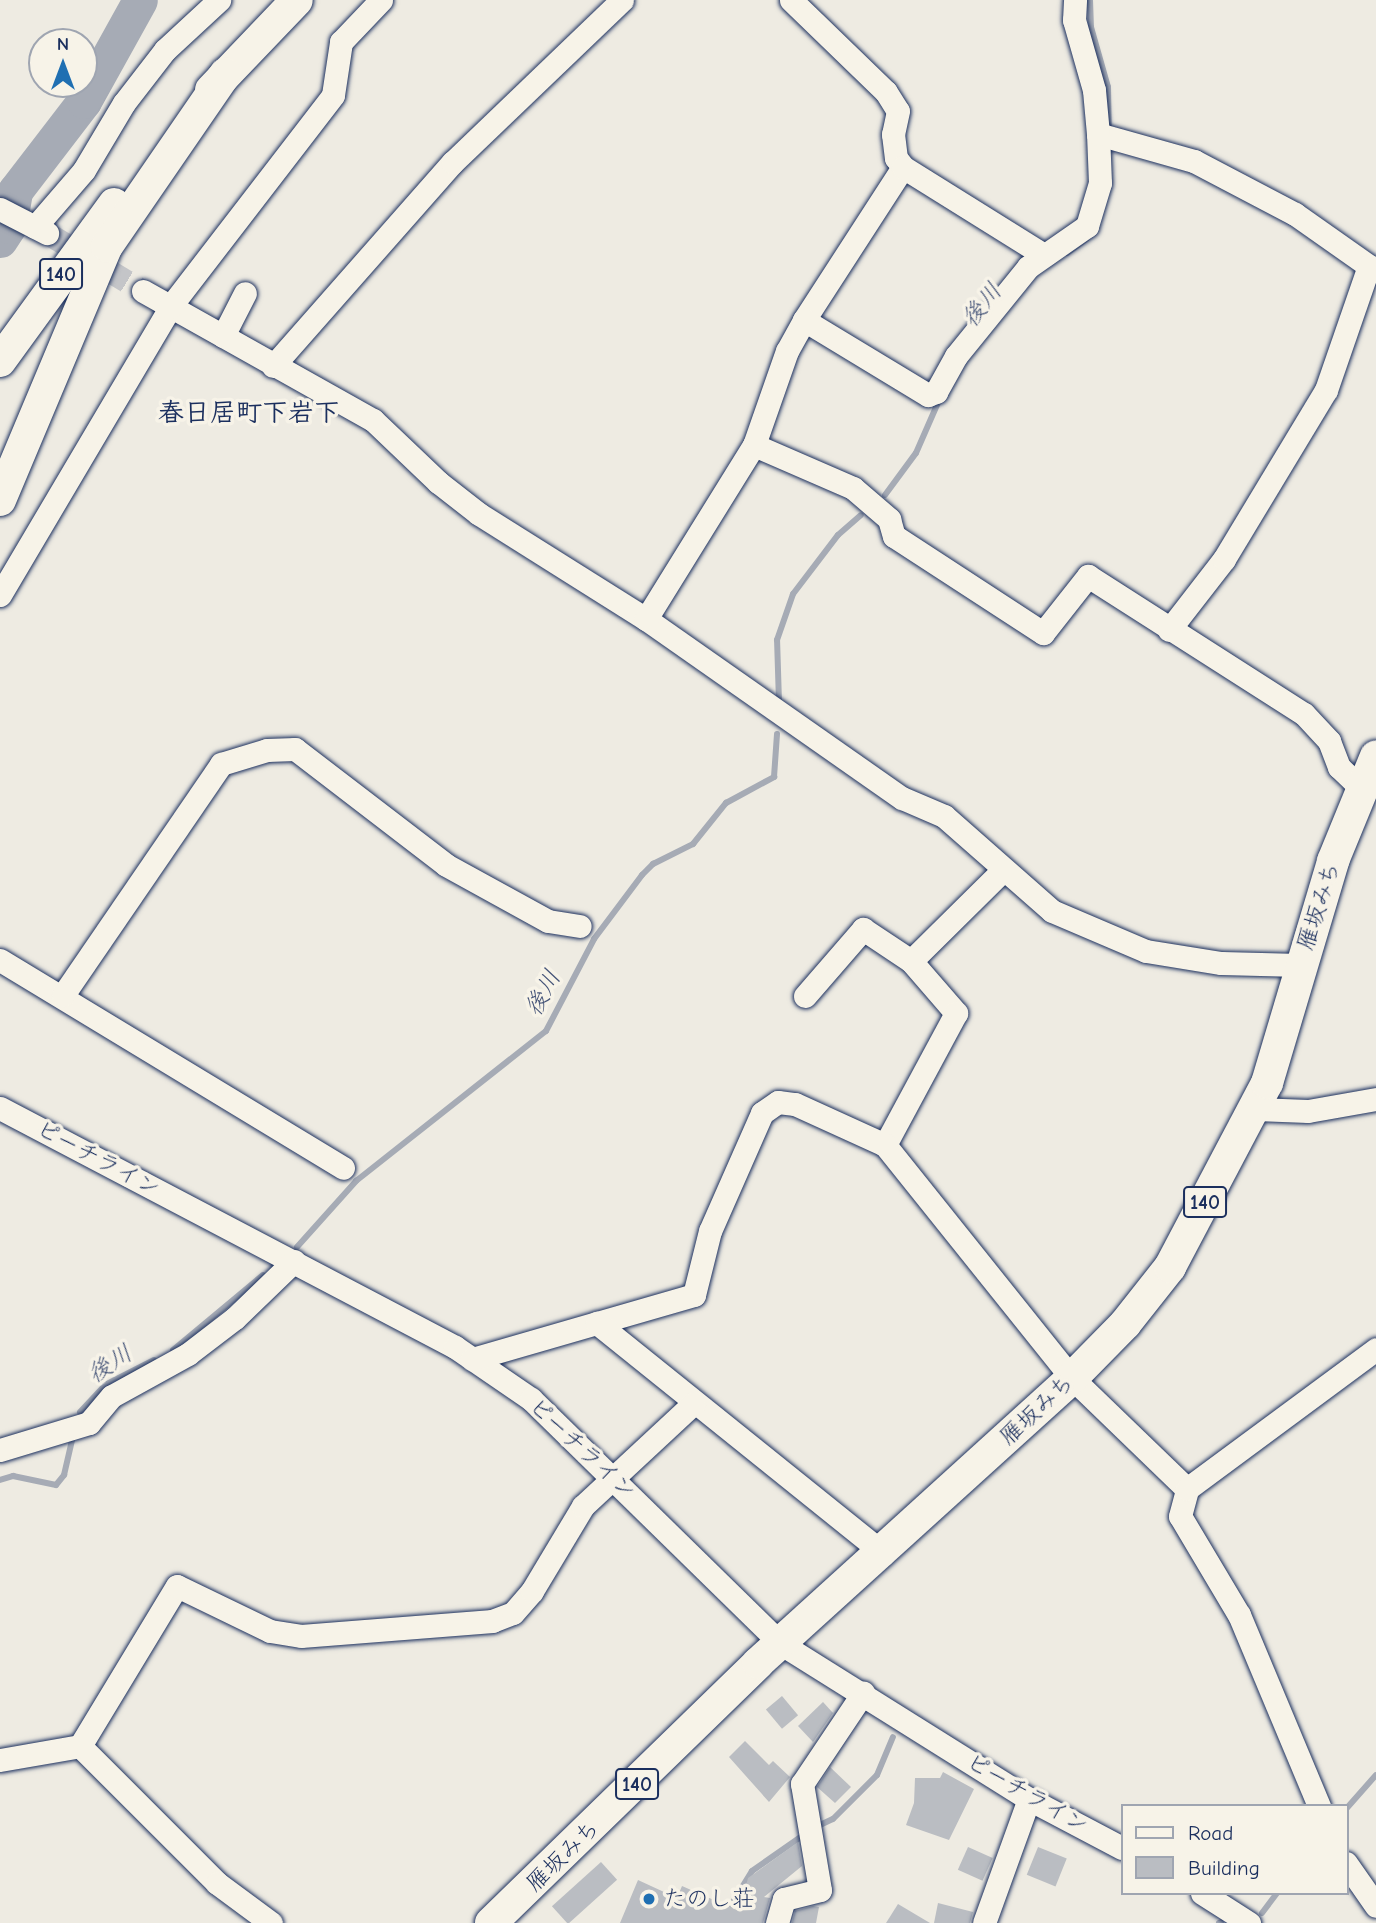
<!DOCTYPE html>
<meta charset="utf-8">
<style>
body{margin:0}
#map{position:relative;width:1376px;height:1923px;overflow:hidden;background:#eeebe2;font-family:"Comic Neue","Klee One",sans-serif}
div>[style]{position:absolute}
.stream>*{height:6px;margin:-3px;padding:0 3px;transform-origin:3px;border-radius:3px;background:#a6abb5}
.river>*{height:35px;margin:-17.5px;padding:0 17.5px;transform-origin:17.5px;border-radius:17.5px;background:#a6abb5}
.building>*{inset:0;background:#babdc2;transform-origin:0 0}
.minor-tunnel>*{height:23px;margin-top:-11.5px;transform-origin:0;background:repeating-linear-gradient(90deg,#c4c5c8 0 23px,transparent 0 34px)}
.roads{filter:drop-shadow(0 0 2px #1b2f5e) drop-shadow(0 0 2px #1b2f5e)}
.minor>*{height:23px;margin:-11.5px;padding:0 11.5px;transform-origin:11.5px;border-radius:11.5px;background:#f7f3e8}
.highway>*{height:32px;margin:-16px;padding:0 16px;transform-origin:16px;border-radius:16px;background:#f7f3e8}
.dots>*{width:19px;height:19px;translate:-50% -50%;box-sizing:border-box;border:4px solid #f7f3e8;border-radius:50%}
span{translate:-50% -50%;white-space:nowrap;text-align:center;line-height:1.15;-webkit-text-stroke:7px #f7f3e8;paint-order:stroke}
.shield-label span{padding:2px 5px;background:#f7f3e8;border:2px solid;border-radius:5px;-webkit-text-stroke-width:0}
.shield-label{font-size:21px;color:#1b2f5e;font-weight:700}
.street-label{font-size:23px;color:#1b2f5e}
.poi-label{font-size:23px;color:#1b2f5e}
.left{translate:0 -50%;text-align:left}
.water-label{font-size:24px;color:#455478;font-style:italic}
.quarter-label{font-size:26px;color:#1b2f5e;font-weight:700}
.legend{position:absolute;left:1121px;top:1804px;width:228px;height:91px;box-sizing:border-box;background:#f7f3e8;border:2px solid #9fa5b1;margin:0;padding:9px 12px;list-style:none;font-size:21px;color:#1b2f5e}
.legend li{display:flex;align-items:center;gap:14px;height:35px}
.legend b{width:35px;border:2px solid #9fa5b1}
.north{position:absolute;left:28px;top:28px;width:70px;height:70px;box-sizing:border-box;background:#f7f3e8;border:2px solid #9fa5b1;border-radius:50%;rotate:0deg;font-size:19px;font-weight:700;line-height:28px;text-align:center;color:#1b2f5e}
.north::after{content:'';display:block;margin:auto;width:24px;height:32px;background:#1f6fb2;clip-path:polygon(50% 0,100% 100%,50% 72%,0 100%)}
</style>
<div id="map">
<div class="stream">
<div style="left:1090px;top:0;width:27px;rotate:88deg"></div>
<div style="left:1091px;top:27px;width:62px;rotate:74.2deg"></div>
<div style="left:1108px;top:87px;width:39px;rotate:89deg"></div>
<div style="left:1067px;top:253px;width:24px;rotate:-36deg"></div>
<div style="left:885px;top:495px;width:52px;rotate:-53.6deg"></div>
<div style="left:916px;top:453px;width:60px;rotate:-66.4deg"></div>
<div style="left:779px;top:702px;width:62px;rotate:-91.8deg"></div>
<div style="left:777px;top:640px;width:49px;rotate:-70.8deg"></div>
<div style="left:793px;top:594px;width:74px;rotate:-52.7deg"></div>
<div style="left:838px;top:535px;width:30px;rotate:-41deg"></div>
<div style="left:297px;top:1247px;width:89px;rotate:-48.2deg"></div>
<div style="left:356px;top:1181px;width:242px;rotate:-38.3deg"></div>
<div style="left:546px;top:1031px;width:104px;rotate:-62.4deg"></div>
<div style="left:594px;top:939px;width:80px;rotate:-53.1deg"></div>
<div style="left:642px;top:875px;width:16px;rotate:-45deg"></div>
<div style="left:653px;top:864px;width:45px;rotate:-26.6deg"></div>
<div style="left:693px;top:844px;width:53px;rotate:-51.2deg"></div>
<div style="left:726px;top:803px;width:55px;rotate:-28.4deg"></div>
<div style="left:774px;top:777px;width:43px;rotate:-86deg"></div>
<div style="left:173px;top:1350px;width:117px;rotate:-39.8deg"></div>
<div style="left:80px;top:1412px;width:37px;rotate:-47deg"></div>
<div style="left:105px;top:1385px;width:55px;rotate:-27deg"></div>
<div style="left:0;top:1480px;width:14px;rotate:-17deg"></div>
<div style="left:13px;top:1476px;width:44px;rotate:11.8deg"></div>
<div style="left:56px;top:1485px;width:13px;rotate:-51deg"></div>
<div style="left:64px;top:1475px;width:35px;rotate:-77deg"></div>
<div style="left:1346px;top:1809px;width:45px;rotate:-48.6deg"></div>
<div style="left:820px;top:1825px;width:14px;rotate:-25deg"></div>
<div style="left:833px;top:1819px;width:62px;rotate:-45deg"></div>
<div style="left:877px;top:1775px;width:41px;rotate:-67.2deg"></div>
<div style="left:1262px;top:1913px;width:25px;rotate:-53deg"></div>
<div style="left:720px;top:1923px;width:61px;rotate:-58.4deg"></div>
<div style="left:752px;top:1871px;width:65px;rotate:-34.9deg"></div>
<div style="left:1219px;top:1923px;width:2px;rotate:-27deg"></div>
</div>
<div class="river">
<div style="left:0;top:240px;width:17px;rotate:-57deg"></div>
<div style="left:9px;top:226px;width:36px;rotate:-80deg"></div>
<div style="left:15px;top:191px;width:113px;rotate:-52.5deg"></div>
<div style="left:84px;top:101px;width:115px;rotate:-61deg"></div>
</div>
<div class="building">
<div style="left:782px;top:1696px;width:25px;height:21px;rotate:50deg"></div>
<div style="clip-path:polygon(823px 1702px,833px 1713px,813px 1742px,798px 1726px)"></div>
<div style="clip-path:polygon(745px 1741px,769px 1765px,773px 1761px,790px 1777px,769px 1802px,729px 1757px)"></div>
<div style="clip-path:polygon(830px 1767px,851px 1787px,835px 1803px,817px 1787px)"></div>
<div style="clip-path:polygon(943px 1772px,974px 1789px,949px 1840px,906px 1825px,914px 1803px,915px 1778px,940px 1778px)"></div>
<div style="clip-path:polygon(798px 1842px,802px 1866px,764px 1897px,770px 1898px,763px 1923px,620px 1923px,638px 1880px,677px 1898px,682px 1886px,739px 1911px,748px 1878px)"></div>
<div style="left:968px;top:1847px;width:27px;height:25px;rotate:24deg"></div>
<div style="left:1038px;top:1847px;width:31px;height:30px;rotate:22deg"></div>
<div style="left:601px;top:1862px;width:24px;height:66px;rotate:48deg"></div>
<div style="clip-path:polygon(938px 1903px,973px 1912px,970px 1923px,934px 1923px)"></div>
<div style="clip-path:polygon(898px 1904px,930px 1923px,886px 1923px)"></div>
<div style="clip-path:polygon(813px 1906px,819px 1907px,816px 1923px,792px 1923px,795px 1911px)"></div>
</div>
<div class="minor-tunnel">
<div style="left:49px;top:234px;width:110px;rotate:31.2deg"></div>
</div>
<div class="roads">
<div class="minor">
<div style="left:791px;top:0;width:132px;rotate:44.1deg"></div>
<div style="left:886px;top:92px;width:22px;rotate:58deg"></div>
<div style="left:898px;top:111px;width:24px;rotate:102deg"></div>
<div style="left:893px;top:134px;width:24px;rotate:83deg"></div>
<div style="left:896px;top:158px;width:11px;rotate:52deg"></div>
<div style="left:1098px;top:134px;width:100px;rotate:15.7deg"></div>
<div style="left:1194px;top:161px;width:114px;rotate:27.7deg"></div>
<div style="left:1295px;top:214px;width:99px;rotate:35.1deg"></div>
<div style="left:0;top:209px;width:53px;rotate:27.1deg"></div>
<div style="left:35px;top:227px;width:75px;rotate:-49.3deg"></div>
<div style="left:84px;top:170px;width:78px;rotate:-59.2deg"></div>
<div style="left:124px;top:103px;width:67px;rotate:-52.3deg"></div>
<div style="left:165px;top:50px;width:74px;rotate:-42.8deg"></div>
<div style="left:143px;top:291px;width:264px;rotate:29.3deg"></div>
<div style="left:373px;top:420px;width:90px;rotate:43.6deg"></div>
<div style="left:438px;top:482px;width:52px;rotate:38deg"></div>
<div style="left:479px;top:514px;width:197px;rotate:32.2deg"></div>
<div style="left:646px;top:619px;width:312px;rotate:35deg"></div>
<div style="left:902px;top:798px;width:46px;rotate:23.2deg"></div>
<div style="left:944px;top:816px;width:144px;rotate:41.3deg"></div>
<div style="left:1052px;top:911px;width:102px;rotate:23.1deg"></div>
<div style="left:1146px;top:951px;width:76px;rotate:9.1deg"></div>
<div style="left:1221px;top:963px;width:79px;rotate:1.5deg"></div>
<div style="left:804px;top:320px;width:182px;rotate:-57.1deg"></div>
<div style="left:903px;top:167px;width:166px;rotate:32deg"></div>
<div style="left:223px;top:336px;width:48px;rotate:-62.9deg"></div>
<div style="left:273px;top:366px;width:272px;rotate:-48.6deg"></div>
<div style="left:453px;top:162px;width:234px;rotate:-43.8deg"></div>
<div style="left:754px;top:445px;width:108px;rotate:23.5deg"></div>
<div style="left:853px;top:488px;width:48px;rotate:40.7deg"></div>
<div style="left:889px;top:519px;width:18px;rotate:74deg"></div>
<div style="left:894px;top:536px;width:178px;rotate:33.1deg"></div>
<div style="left:1043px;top:633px;width:73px;rotate:-51.7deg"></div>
<div style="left:1088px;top:576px;width:256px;rotate:32.6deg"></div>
<div style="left:1304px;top:714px;width:37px;rotate:47deg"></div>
<div style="left:1329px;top:741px;width:28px;rotate:69deg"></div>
<div style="left:1339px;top:767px;width:30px;rotate:44deg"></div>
<div style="left:0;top:595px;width:334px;rotate:-59.4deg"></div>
<div style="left:170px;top:307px;width:267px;rotate:-52.4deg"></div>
<div style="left:333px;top:95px;width:54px;rotate:-81.4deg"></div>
<div style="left:341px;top:42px;width:58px;rotate:-46.4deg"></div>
<div style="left:646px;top:619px;width:205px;rotate:-58.2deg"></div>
<div style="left:754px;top:445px;width:100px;rotate:-70.7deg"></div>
<div style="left:787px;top:351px;width:35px;rotate:-61deg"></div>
<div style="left:804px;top:320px;width:145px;rotate:31.2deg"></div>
<div style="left:928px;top:395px;width:9px;rotate:-21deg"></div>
<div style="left:936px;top:392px;width:41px;rotate:-60.9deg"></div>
<div style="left:956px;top:356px;width:114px;rotate:-51deg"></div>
<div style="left:1028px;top:267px;width:72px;rotate:-34.8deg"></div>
<div style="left:1087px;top:226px;width:45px;rotate:-73.2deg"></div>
<div style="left:1100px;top:183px;width:49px;rotate:-92.3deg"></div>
<div style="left:1098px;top:134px;width:44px;rotate:-95.2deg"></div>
<div style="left:1094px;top:90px;width:73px;rotate:-105.9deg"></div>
<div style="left:1074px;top:20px;width:20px;rotate:-87deg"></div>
<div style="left:1169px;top:630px;width:90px;rotate:-52.2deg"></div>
<div style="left:1224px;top:559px;width:197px;rotate:-58.9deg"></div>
<div style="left:1326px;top:390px;width:131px;rotate:-70.9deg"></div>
<div style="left:1002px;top:871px;width:128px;rotate:135.3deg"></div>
<div style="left:911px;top:961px;width:69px;rotate:49.1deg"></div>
<div style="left:956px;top:1013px;width:150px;rotate:118.3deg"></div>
<div style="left:885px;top:1145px;width:299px;rotate:51.3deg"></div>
<div style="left:1072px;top:1378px;width:160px;rotate:44deg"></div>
<div style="left:0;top:960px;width:401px;rotate:31.2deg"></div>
<div style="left:63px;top:995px;width:280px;rotate:-55.6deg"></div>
<div style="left:221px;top:764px;width:48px;rotate:-16.9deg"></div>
<div style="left:267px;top:750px;width:28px;rotate:-2deg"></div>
<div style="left:295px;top:749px;width:190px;rotate:37.5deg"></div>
<div style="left:446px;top:865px;width:116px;rotate:28.8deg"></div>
<div style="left:548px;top:921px;width:32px;rotate:9deg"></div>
<div style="left:805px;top:996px;width:89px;rotate:-49.1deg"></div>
<div style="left:863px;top:929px;width:58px;rotate:33.7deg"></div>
<div style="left:0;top:1108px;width:514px;rotate:27.71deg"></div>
<div style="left:455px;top:1347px;width:92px;rotate:34.4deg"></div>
<div style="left:531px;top:1399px;width:349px;rotate:44.4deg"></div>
<div style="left:780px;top:1643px;width:294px;rotate:32.1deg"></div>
<div style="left:1029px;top:1799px;width:105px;rotate:27.8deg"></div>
<div style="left:1256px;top:1109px;width:52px;rotate:2.2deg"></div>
<div style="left:1308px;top:1111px;width:69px;rotate:-10deg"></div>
<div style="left:597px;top:1323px;width:101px;rotate:-16.1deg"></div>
<div style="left:694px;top:1295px;width:66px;rotate:-76deg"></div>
<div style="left:710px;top:1231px;width:129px;rotate:-66.2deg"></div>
<div style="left:762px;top:1113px;width:19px;rotate:-35deg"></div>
<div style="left:778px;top:1102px;width:17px;rotate:7deg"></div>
<div style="left:795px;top:1104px;width:99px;rotate:24.5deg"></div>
<div style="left:472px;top:1359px;width:130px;rotate:-16.1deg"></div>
<div style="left:597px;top:1323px;width:368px;rotate:38.8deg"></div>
<div style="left:0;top:1450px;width:93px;rotate:-16.9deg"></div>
<div style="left:89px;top:1423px;width:35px;rotate:-50deg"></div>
<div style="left:112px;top:1396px;width:87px;rotate:-28.9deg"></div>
<div style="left:188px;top:1354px;width:59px;rotate:-37.5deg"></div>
<div style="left:235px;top:1318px;width:82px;rotate:-44deg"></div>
<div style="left:80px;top:1746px;width:194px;rotate:45deg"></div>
<div style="left:217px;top:1883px;width:67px;rotate:36.5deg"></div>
<div style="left:0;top:1760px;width:81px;rotate:-9.9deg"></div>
<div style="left:80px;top:1746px;width:187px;rotate:-58.8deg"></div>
<div style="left:177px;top:1586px;width:103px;rotate:25.8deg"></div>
<div style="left:270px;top:1631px;width:31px;rotate:9deg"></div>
<div style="left:301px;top:1636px;width:192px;rotate:-4.5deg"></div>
<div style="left:492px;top:1621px;width:22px;rotate:-21deg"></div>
<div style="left:513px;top:1613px;width:29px;rotate:-49deg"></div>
<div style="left:532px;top:1591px;width:99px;rotate:-59deg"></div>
<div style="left:583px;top:1506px;width:151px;rotate:-42.9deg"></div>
<div style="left:1319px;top:1806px;width:207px;rotate:-112.7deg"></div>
<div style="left:1239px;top:1615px;width:115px;rotate:-120.8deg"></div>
<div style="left:1180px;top:1516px;width:28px;rotate:-75deg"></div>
<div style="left:1187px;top:1489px;width:235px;rotate:-36.5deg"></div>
<div style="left:1346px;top:1863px;width:52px;rotate:55.1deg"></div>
<div style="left:1202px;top:1893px;width:56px;rotate:32.6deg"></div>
<div style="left:777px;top:1923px;width:25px;rotate:-74deg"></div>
<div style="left:784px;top:1899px;width:37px;rotate:-14deg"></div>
<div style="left:820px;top:1890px;width:108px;rotate:-99.6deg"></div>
<div style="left:802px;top:1784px;width:110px;rotate:-56.2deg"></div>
<div style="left:984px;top:1923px;width:132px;rotate:-70.1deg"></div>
</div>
<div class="highway">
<div style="left:211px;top:90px;width:124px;rotate:-46.3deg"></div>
<div style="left:0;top:361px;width:194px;rotate:-54deg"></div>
<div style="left:0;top:500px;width:276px;rotate:-67.2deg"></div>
<div style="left:107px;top:246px;width:209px;rotate:-55.5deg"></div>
<div style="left:491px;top:1923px;width:373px;rotate:-44.2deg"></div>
<div style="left:758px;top:1663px;width:424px;rotate:-42.2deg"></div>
<div style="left:1072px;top:1378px;width:76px;rotate:-45.5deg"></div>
<div style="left:1125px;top:1324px;width:73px;rotate:-51.7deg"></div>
<div style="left:1170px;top:1267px;width:208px;rotate:-62.2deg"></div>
<div style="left:1267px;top:1083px;width:232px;rotate:-73.4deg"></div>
<div style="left:1333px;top:861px;width:113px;rotate:-67.7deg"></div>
</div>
</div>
<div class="dots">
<div style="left:649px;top:1899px;background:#1f6fb2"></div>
</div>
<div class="shield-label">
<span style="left:61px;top:274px">140</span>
<span style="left:1205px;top:1202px">140</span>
<span style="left:637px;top:1784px">140</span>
</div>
<div class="street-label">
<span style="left:1319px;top:906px;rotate:-72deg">雁坂みち</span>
<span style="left:98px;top:1159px;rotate:28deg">ピーチライン</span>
<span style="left:1037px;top:1410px;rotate:-43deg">雁坂みち</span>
<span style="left:582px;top:1449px;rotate:43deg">ピーチライン</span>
<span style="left:1027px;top:1794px;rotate:30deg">ピーチライン</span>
<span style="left:563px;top:1856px;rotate:-44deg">雁坂みち</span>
</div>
<div class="poi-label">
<span class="left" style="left:663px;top:1899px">たのし荘</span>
</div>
<div class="water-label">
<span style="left:982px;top:305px;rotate:-51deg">後川</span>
<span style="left:543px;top:993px;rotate:-61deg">後川</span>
<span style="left:110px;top:1364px;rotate:-33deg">後川</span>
</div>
<div class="quarter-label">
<span style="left:249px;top:414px">春日居町下岩下</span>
</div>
<ul class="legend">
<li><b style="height:9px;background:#f7f3e8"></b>Road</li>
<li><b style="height:19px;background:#babdc2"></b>Building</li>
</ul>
<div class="north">N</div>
</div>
